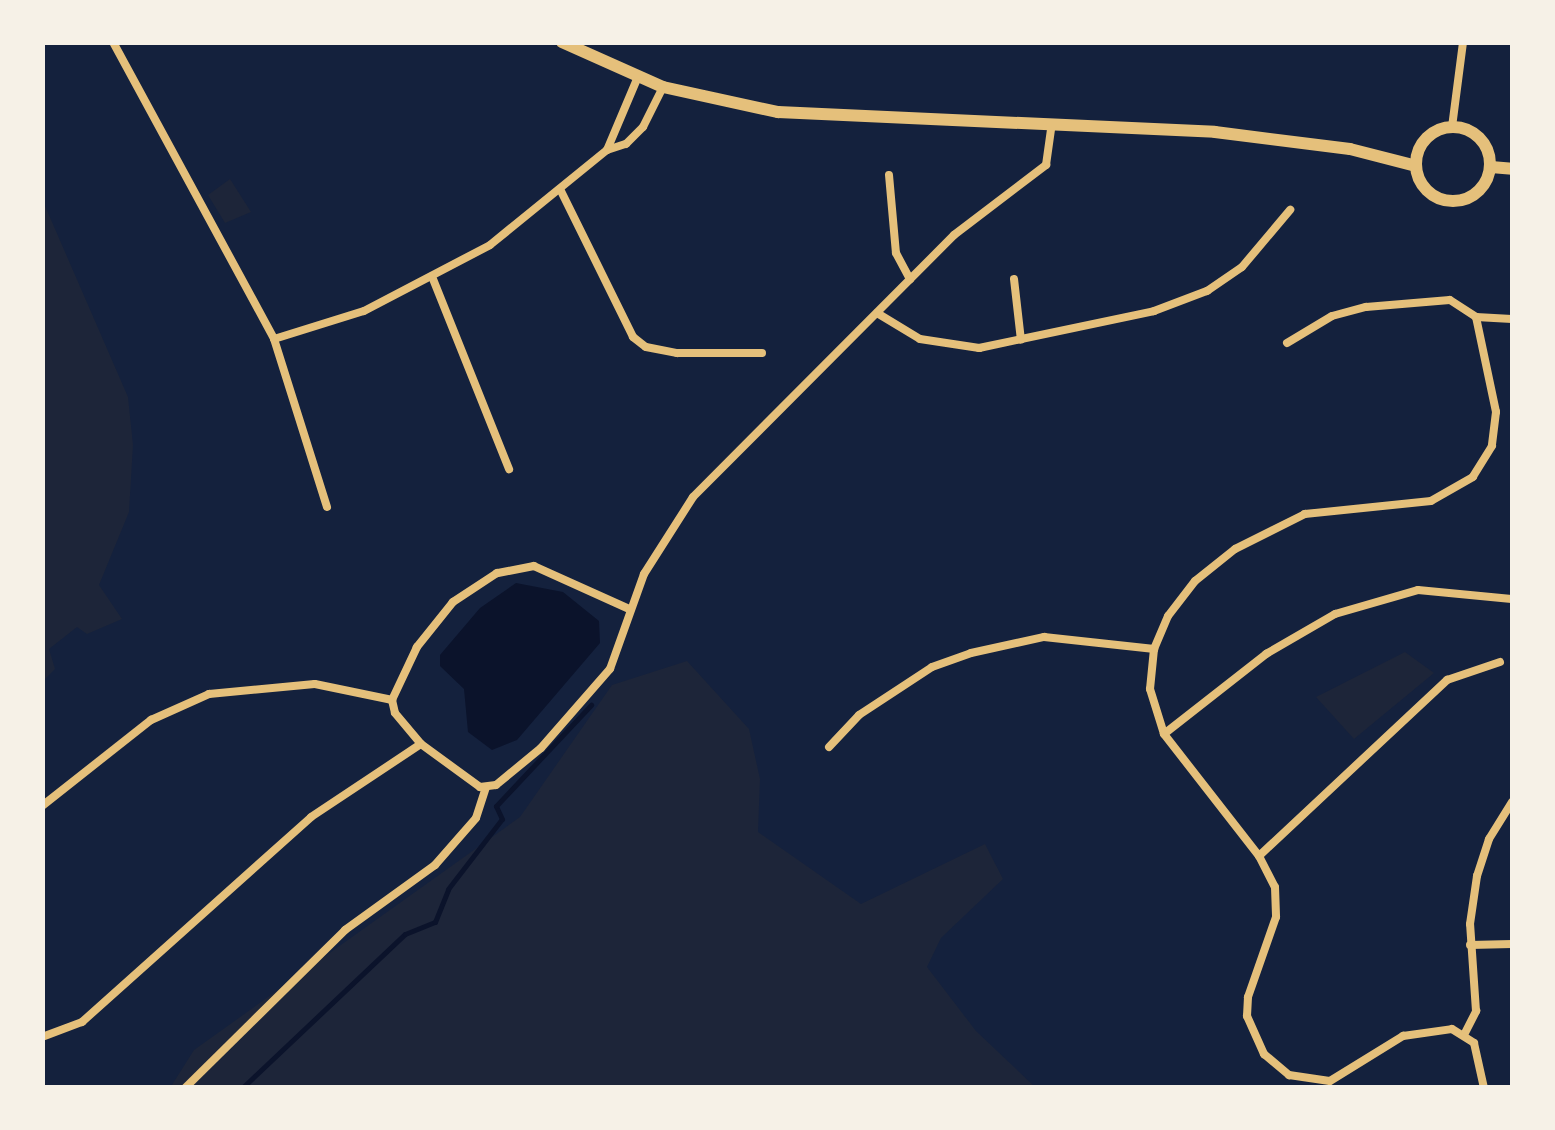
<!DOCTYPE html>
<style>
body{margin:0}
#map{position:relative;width:1555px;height:1130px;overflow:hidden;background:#14213d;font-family:"Asap Condensed",sans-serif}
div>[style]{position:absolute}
.green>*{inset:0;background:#1d2539}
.water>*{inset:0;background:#0b132b}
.stream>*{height:5px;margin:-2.5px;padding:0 2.5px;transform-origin:2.5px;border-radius:2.5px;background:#0b132b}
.minor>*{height:8px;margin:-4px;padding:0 4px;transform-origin:4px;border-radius:4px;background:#e5c07b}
.primary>*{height:12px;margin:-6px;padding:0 6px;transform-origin:6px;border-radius:6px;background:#e5c07b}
.primary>.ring{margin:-6px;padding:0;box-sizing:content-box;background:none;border:12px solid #e5c07b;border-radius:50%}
span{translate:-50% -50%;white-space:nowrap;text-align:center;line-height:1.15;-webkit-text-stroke:8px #f6f1e7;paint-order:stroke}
.frame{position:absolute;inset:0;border:45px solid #f6f1e7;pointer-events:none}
</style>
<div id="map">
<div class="green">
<div style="clip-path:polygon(230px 179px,251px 212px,225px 223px,208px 195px)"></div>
<div style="clip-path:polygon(42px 199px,128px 397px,133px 445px,129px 512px,99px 585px,122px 619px,87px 634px,77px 627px,49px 649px,55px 669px,43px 681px)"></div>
<div style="clip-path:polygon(1405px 652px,1434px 673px,1354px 739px,1316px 697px)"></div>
<div style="clip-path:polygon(687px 661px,749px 729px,760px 779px,758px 832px,861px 904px,985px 844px,1003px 879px,941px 938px,927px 967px,976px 1031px,1035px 1087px,170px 1088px,194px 1050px,520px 817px,612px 685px)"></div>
</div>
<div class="water">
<div style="clip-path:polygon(516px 583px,563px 592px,599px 621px,600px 643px,517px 740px,492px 750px,468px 732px,464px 689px,440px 666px,440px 655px,480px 608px)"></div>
</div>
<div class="stream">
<div style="left:242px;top:1088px;width:224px;rotate:-43.4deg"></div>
<div style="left:405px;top:934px;width:32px;rotate:-22deg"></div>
<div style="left:435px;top:922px;width:35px;rotate:-68deg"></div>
<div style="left:448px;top:889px;width:88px;rotate:-52.4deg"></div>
<div style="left:502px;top:819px;width:14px;rotate:-115deg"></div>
<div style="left:496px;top:806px;width:139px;rotate:-46.8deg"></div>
</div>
<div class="minor">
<div style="left:113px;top:42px;width:338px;rotate:61.5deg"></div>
<div style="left:1452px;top:127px;width:86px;rotate:-82.6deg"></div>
<div style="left:607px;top:150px;width:20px;rotate:-18deg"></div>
<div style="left:626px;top:144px;width:24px;rotate:-45deg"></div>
<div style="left:643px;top:127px;width:45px;rotate:-63.4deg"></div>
<div style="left:889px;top:175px;width:78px;rotate:84.9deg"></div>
<div style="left:896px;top:253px;width:30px;rotate:62deg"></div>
<div style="left:560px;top:189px;width:165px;rotate:63.7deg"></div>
<div style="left:633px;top:337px;width:16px;rotate:38deg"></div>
<div style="left:646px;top:347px;width:32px;rotate:11deg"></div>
<div style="left:677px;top:353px;width:85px"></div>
<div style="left:433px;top:279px;width:205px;rotate:68.2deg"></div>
<div style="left:1014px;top:279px;width:61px;rotate:83.5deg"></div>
<div style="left:877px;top:313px;width:50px;rotate:31.2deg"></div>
<div style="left:920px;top:339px;width:60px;rotate:8.7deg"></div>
<div style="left:979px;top:348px;width:179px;rotate:-11.9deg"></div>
<div style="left:1154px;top:311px;width:57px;rotate:-20.7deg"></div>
<div style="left:1207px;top:291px;width:42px;rotate:-34.4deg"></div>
<div style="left:1242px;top:267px;width:75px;rotate:-49.9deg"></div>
<div style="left:1476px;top:317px;width:97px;rotate:78.1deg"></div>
<div style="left:1496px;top:412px;width:34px;rotate:97deg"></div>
<div style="left:1492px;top:446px;width:36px;rotate:122deg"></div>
<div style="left:1473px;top:477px;width:48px;rotate:150.3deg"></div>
<div style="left:1431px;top:501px;width:127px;rotate:174.1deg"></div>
<div style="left:1305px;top:514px;width:78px;rotate:153.4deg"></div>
<div style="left:1235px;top:549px;width:51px;rotate:141.3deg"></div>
<div style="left:1195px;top:581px;width:44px;rotate:127.6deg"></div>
<div style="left:1168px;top:616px;width:36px;rotate:113deg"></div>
<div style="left:1154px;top:649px;width:40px;rotate:95.7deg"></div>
<div style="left:1150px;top:689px;width:47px;rotate:72.7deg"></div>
<div style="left:1164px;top:734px;width:155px;rotate:52.1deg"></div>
<div style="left:1259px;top:856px;width:35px;rotate:63deg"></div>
<div style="left:1275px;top:887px;width:30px;rotate:88deg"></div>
<div style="left:1276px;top:917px;width:85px;rotate:109.3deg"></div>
<div style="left:1248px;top:997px;width:19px;rotate:93deg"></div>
<div style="left:1247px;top:1016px;width:42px;rotate:65.9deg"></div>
<div style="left:1264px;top:1054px;width:33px;rotate:40deg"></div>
<div style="left:1289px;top:1075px;width:41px;rotate:8.3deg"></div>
<div style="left:1330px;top:1081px;width:86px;rotate:-31.7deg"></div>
<div style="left:1403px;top:1036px;width:49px;rotate:-8.1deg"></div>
<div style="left:1452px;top:1029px;width:26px;rotate:32deg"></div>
<div style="left:1474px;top:1043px;width:46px;rotate:77.5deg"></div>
<div style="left:1287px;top:343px;width:52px;rotate:-31deg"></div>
<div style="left:1332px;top:316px;width:35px;rotate:-15deg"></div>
<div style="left:1366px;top:307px;width:84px;rotate:-4.8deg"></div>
<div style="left:1450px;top:300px;width:31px;rotate:33deg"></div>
<div style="left:1476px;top:317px;width:36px;rotate:3deg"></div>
<div style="left:327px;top:507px;width:176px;rotate:-107.5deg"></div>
<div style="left:274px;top:339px;width:94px;rotate:-17.3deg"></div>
<div style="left:364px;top:311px;width:142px;rotate:-27.6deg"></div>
<div style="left:490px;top:245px;width:151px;rotate:-39.1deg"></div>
<div style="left:607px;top:150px;width:77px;rotate:-67.1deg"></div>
<div style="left:627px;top:608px;width:102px;rotate:-155.7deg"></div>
<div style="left:534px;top:566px;width:38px;rotate:169deg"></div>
<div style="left:497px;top:573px;width:53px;rotate:146.6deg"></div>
<div style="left:453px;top:602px;width:58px;rotate:128.7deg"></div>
<div style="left:417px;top:647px;width:59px;rotate:115.3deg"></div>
<div style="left:392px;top:700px;width:13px;rotate:77deg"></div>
<div style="left:395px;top:713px;width:40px;rotate:50deg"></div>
<div style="left:421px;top:744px;width:73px;rotate:36.1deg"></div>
<div style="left:480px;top:787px;width:16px;rotate:-7deg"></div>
<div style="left:496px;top:785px;width:58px;rotate:-39.4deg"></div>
<div style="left:541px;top:748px;width:105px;rotate:-48.9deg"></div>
<div style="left:610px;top:669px;width:101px;rotate:-70.3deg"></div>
<div style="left:644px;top:574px;width:91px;rotate:-57.5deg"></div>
<div style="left:693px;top:497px;width:370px;rotate:-45.1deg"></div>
<div style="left:954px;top:235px;width:116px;rotate:-37.3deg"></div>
<div style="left:1046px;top:165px;width:36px;rotate:-82deg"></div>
<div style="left:1164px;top:734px;width:130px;rotate:-38.1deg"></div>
<div style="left:1266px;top:654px;width:80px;rotate:-30.1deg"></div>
<div style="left:1335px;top:614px;width:86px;rotate:-16.1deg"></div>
<div style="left:1418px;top:590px;width:94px;rotate:5.5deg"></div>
<div style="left:829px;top:747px;width:44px;rotate:-46.8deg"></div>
<div style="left:859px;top:715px;width:87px;rotate:-33.3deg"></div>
<div style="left:932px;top:667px;width:41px;rotate:-19.7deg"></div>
<div style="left:971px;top:653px;width:75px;rotate:-12.4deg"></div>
<div style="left:1044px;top:637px;width:111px;rotate:6.2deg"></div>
<div style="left:42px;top:806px;width:139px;rotate:-38.3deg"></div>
<div style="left:151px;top:720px;width:64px;rotate:-24.1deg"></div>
<div style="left:209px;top:694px;width:106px;rotate:-5.4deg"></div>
<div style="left:315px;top:684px;width:79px;rotate:11.7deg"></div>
<div style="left:1259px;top:856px;width:258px;rotate:-43.1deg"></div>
<div style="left:1447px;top:680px;width:56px;rotate:-18.8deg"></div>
<div style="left:1470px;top:945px;width:42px;rotate:-1.4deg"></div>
<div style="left:1465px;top:1033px;width:25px;rotate:-63deg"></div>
<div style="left:1476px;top:1011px;width:87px;rotate:-93.9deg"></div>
<div style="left:1470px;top:924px;width:49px;rotate:-81.7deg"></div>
<div style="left:1477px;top:876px;width:39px;rotate:-72deg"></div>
<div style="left:1489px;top:839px;width:44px;rotate:-58.1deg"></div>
<div style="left:42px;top:1037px;width:43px;rotate:-20.6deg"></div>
<div style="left:82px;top:1022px;width:307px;rotate:-41.8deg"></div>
<div style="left:311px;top:817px;width:132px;rotate:-33.6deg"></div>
<div style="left:185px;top:1088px;width:225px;rotate:-44.6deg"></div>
<div style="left:345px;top:930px;width:111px;rotate:-35.8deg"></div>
<div style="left:435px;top:865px;width:62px;rotate:-48.9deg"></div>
<div style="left:476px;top:818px;width:32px;rotate:-72deg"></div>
</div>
<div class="primary">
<div style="left:562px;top:42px;width:111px;rotate:24deg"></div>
<div style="left:663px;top:87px;width:118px;rotate:12.3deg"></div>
<div style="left:778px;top:112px;width:437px;rotate:2.6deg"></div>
<div style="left:1215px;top:132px;width:136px;rotate:7.2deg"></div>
<div style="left:1350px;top:149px;width:68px;rotate:14.4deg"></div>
<div class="ring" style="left:1416px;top:127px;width:62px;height:62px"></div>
<div style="left:1491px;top:167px;width:21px;rotate:5deg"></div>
</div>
<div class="frame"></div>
</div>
